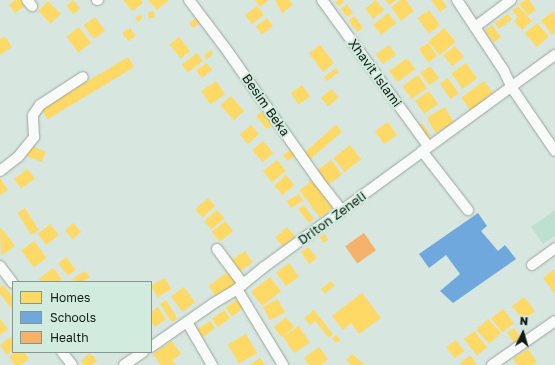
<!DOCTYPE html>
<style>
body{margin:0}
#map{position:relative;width:555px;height:365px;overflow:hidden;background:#d7e6de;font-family:"Golos Text",sans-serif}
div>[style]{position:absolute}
.green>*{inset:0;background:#bee0cf}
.homes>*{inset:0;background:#ffd966;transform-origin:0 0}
.schools>*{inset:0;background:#6fa8dc}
.health>*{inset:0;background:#f6b26b;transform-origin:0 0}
.roads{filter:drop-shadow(0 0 1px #9aa59f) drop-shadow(0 0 1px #9aa59f)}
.minor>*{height:10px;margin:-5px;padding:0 5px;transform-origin:5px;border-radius:5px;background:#f9fbfa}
span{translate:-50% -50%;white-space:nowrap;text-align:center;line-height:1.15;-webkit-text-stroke:4px #d1ecde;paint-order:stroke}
.street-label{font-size:13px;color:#111b16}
.legend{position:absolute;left:12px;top:281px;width:140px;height:72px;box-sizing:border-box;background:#d1ecde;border:1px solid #84988e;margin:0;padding:5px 7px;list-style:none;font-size:12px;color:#111b16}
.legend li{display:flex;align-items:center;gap:8px;height:20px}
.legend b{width:20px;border:1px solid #84988e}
.north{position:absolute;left:503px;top:313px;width:40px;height:40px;-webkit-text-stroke:3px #d1ecde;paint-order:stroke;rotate:5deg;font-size:11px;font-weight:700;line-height:16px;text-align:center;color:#111b16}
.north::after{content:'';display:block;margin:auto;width:14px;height:18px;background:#111b16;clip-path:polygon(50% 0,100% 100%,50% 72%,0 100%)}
</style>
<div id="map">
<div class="green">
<div style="clip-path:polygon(555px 210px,555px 236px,543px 244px,531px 227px)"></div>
</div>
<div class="homes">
<div style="clip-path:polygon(15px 0,21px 0,25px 6px,15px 13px,9px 5px)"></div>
<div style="left:73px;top:0;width:11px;height:9px;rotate:49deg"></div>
<div style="clip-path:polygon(123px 0,141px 0,143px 3px,132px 11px)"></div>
<div style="clip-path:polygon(148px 0,169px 0,157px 10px)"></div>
<div style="clip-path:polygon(255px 0,269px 0,260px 7px)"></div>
<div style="clip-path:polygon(275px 0,289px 0,293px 5px,282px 13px)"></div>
<div style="clip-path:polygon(338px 0,343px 0,344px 2px,339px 6px,335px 2px)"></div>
<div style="left:376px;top:0;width:13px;height:14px;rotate:51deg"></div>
<div style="clip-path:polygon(385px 0,396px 0,389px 5px)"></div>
<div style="clip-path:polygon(401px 0,406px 0,414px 11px,401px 21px,391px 7px)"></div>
<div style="clip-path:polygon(431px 0,442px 0,447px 7px,440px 12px)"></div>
<div style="clip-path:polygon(525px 0,529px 0,536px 10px,528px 15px,519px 4px)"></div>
<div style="left:48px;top:1px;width:18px;height:14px;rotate:45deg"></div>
<div style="clip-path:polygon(347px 4px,353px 13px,347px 17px,341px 9px)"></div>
<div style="left:257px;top:6px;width:11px;height:15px;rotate:52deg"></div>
<div style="clip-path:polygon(518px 6px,532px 21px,522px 30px,514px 21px,518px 17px,512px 10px)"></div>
<div style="left:429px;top:10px;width:19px;height:14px;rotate:54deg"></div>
<div style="clip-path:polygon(154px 11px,155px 17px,149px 19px,148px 12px)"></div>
<div style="clip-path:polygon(555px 11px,555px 33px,552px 35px,541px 20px)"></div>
<div style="left:388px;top:13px;width:13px;height:19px;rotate:51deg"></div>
<div style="left:508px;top:14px;width:7px;height:16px;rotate:56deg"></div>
<div style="clip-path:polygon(140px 15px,143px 18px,138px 22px,135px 18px)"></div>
<div style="left:354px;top:16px;width:15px;height:7px;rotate:53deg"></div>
<div style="left:95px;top:17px;width:17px;height:14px;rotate:54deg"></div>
<div style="clip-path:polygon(197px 17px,200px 23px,193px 28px,189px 23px)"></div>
<div style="left:267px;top:18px;width:10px;height:14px;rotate:53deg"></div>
<div style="left:537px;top:23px;width:18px;height:16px;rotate:49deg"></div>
<div style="left:492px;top:25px;width:15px;height:9px;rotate:53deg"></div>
<div style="left:79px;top:27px;width:20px;height:16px;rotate:53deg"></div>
<div style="clip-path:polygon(130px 28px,136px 36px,128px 41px,122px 33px)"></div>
<div style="left:444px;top:28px;width:18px;height:21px;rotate:49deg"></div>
<div style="clip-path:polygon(5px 36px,12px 47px,0 55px,0 39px)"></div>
<div style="left:179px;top:37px;width:18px;height:12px;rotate:52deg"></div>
<div style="left:428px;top:43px;width:16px;height:11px;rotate:55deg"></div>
<div style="left:320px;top:45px;width:23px;height:14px;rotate:52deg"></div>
<div style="left:389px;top:45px;width:12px;height:16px;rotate:55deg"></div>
<div style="left:455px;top:46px;width:14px;height:15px;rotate:51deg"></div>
<div style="clip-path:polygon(211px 50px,213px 54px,207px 59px,204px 55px)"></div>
<div style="left:197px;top:53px;width:10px;height:19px;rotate:53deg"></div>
<div style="left:128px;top:57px;width:12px;height:101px;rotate:59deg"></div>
<div style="left:407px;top:58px;width:14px;height:22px;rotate:54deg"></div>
<div style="clip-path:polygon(207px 63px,212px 70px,202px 78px,196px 70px)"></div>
<div style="left:466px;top:63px;width:19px;height:18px;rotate:54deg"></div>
<div style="left:430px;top:66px;width:15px;height:12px;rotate:53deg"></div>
<div style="left:336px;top:68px;width:5px;height:15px;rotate:53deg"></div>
<div style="left:418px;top:75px;width:16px;height:19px;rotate:55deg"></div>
<div style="left:448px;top:78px;width:19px;height:10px;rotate:55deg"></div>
<div style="left:216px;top:81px;width:16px;height:18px;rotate:55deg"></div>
<div style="left:484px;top:81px;width:17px;height:28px;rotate:54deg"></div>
<div style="left:302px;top:85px;width:14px;height:14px;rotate:54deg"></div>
<div style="left:332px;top:89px;width:11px;height:14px;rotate:52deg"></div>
<div style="left:429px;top:91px;width:16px;height:17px;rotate:55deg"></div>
<div style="left:231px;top:96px;width:20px;height:14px;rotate:49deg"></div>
<div style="left:445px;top:107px;width:18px;height:21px;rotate:61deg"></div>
<div style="clip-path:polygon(262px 112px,272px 126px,267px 129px,256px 116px)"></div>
<div style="left:388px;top:122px;width:16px;height:16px;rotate:55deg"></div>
<div style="clip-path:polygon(422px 123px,431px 136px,427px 139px,417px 126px)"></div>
<div style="left:251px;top:125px;width:12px;height:15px;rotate:48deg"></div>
<div style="left:336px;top:125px;width:9px;height:45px;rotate:49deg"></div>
<div style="left:263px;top:141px;width:16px;height:14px;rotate:50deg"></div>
<div style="left:29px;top:145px;width:18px;height:11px;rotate:22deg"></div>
<div style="left:350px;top:145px;width:18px;height:21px;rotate:52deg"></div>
<div style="clip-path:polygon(292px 149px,296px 156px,287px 161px,283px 155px)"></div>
<div style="left:277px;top:160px;width:14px;height:18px;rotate:51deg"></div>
<div style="left:331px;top:160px;width:18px;height:19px;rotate:52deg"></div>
<div style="left:28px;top:169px;width:12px;height:17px;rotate:55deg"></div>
<div style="left:286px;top:175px;width:13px;height:16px;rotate:48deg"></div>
<div style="clip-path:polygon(0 178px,8px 190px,0 195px)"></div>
<div style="left:313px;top:180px;width:34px;height:17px;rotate:53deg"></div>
<div style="left:299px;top:194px;width:8px;height:14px;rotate:60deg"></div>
<div style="left:208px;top:198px;width:11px;height:17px;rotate:49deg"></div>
<div style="clip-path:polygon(304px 205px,314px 219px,309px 223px,298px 209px)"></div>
<div style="left:25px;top:208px;width:26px;height:9px;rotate:58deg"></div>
<div style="left:217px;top:210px;width:11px;height:17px;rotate:49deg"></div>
<div style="left:225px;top:221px;width:13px;height:17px;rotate:51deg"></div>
<div style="left:73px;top:223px;width:12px;height:11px;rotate:48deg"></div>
<div style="left:50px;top:224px;width:14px;height:16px;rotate:51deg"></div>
<div style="left:287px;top:227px;width:12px;height:16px;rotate:48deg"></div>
<div style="clip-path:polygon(1px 228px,15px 246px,1px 256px,0 229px)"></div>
<div style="left:325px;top:234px;width:7px;height:6px;rotate:63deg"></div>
<div style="left:34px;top:241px;width:21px;height:16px;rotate:53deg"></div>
<div style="clip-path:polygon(308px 247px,317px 258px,309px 264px,301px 252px)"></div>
<div style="left:245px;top:251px;width:14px;height:17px;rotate:56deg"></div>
<div style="left:66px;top:257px;width:16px;height:10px;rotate:52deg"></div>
<div style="left:289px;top:263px;width:17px;height:16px;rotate:54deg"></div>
<div style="clip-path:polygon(53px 268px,62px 279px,58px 282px,42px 282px,39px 279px)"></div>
<div style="clip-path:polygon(555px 269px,555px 294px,543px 278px)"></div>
<div style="clip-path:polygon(85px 271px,90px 277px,83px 282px,74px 282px,72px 279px)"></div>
<div style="left:228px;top:272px;width:14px;height:24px;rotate:54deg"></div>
<div style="left:270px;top:277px;width:18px;height:24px;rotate:52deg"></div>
<div style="left:165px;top:278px;width:13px;height:16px;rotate:61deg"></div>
<div style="left:331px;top:281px;width:6px;height:13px;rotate:51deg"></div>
<div style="clip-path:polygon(3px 285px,13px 297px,13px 306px,11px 308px,0 294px,0 287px)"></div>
<div style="left:184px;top:287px;width:19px;height:16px;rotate:54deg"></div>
<div style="clip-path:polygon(362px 293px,381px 318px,359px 334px,351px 323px,343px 330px,332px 316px)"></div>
<div style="left:524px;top:297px;width:18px;height:15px;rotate:52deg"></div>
<div style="left:238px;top:299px;width:11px;height:15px;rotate:56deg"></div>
<div style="left:278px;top:299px;width:15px;height:17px;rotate:62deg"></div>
<div style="left:166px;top:300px;width:22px;height:7px;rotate:58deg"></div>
<div style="clip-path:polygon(158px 307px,166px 319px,155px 327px,151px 322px,151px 312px)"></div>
<div style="left:503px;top:309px;width:18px;height:15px;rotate:52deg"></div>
<div style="left:224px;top:310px;width:10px;height:15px;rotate:53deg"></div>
<div style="clip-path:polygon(314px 310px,333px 334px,329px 338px,315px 321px,310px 325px,304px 318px)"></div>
<div style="left:286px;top:317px;width:13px;height:16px;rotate:51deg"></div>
<div style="clip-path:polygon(0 319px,8px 329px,0 335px)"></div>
<div style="left:488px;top:319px;width:19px;height:16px;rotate:47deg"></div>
<div style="clip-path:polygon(210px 321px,215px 328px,202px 338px,196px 330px)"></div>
<div style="left:299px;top:326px;width:20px;height:19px;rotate:57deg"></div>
<div style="left:514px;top:328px;width:12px;height:8px;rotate:55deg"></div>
<div style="left:474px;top:331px;width:21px;height:13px;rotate:51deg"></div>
<div style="left:246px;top:334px;width:22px;height:21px;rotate:60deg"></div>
<div style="clip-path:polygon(336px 335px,340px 340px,336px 343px,332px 339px)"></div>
<div style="clip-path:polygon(12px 336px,13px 350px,7px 355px,0 345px)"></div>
<div style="left:456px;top:340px;width:14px;height:12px;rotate:54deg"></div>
<div style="clip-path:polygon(172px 341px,181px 354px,172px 360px,176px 365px,161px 365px,153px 354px)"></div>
<div style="clip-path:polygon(319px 347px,328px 359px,321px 365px,309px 365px,304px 358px)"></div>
<div style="clip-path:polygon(528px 349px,537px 362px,532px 365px,517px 365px,513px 359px)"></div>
<div style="clip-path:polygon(15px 352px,24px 352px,29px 359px,21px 365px,15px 365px,9px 357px)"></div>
<div style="clip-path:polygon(90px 353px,97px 361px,92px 365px,84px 365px,81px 361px)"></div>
<div style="clip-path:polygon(352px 354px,365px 365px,352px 365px,346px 360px)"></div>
<div style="clip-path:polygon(470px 355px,477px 365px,462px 365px,460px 363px)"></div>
<div style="clip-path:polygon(260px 358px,265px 365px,249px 365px)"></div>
</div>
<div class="schools">
<div style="clip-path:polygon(478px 213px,487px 226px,481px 231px,498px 251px,505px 245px,516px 259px,453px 303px,440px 291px,460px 274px,446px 255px,429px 268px,419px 254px)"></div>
</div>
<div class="health">
<div style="left:364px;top:233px;width:21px;height:23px;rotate:55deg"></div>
</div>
<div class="roads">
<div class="minor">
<div style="left:27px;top:0;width:8px;rotate:50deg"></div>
<div style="left:97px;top:0;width:1px"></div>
<div style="left:189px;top:0;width:61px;rotate:52.9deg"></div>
<div style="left:226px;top:49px;width:160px;rotate:54.9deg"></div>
<div style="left:318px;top:180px;width:39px;rotate:52deg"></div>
<div style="left:322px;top:0;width:180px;rotate:54deg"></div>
<div style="left:457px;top:0;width:85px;rotate:56.5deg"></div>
<div style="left:504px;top:71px;width:19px;rotate:65deg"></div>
<div style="left:512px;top:88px;width:76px;rotate:55.7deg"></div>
<div style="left:475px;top:27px;width:45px;rotate:-36.9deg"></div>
<div style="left:422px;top:151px;width:75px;rotate:52.1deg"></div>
<div style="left:0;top:171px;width:23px;rotate:-38deg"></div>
<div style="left:18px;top:157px;width:26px;rotate:-51deg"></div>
<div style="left:34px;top:137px;width:22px;rotate:-93deg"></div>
<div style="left:33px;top:115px;width:12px;rotate:-55deg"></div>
<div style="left:40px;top:105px;width:51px;rotate:-33.1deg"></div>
<div style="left:217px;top:249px;width:44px;rotate:53.4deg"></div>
<div style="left:532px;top:265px;width:29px;rotate:-36deg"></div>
<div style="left:0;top:266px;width:21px;rotate:53deg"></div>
<div style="left:237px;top:289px;width:89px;rotate:58.8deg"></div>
<div style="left:187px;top:322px;width:50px;rotate:59.8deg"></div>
<div style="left:151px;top:347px;width:77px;rotate:-34.9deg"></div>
<div style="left:214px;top:303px;width:27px;rotate:-31deg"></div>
<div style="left:237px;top:289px;width:35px;rotate:-39deg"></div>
<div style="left:264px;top:267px;width:360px;rotate:-36.1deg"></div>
<div style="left:62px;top:352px;width:16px;rotate:52deg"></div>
<div style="left:124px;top:365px;width:23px;rotate:-34deg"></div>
<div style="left:492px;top:365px;width:77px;rotate:-34.9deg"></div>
</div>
</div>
<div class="street-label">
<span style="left:375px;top:73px;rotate:54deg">Xhavit Islami</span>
<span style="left:266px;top:105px;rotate:55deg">Besim Beka</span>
<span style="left:332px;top:218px;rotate:-36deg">Driton Zeneli</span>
</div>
<ul class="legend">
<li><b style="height:11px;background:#ffd966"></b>Homes</li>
<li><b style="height:11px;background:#6fa8dc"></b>Schools</li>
<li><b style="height:11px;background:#f6b26b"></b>Health</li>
</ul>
<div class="north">N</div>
</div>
